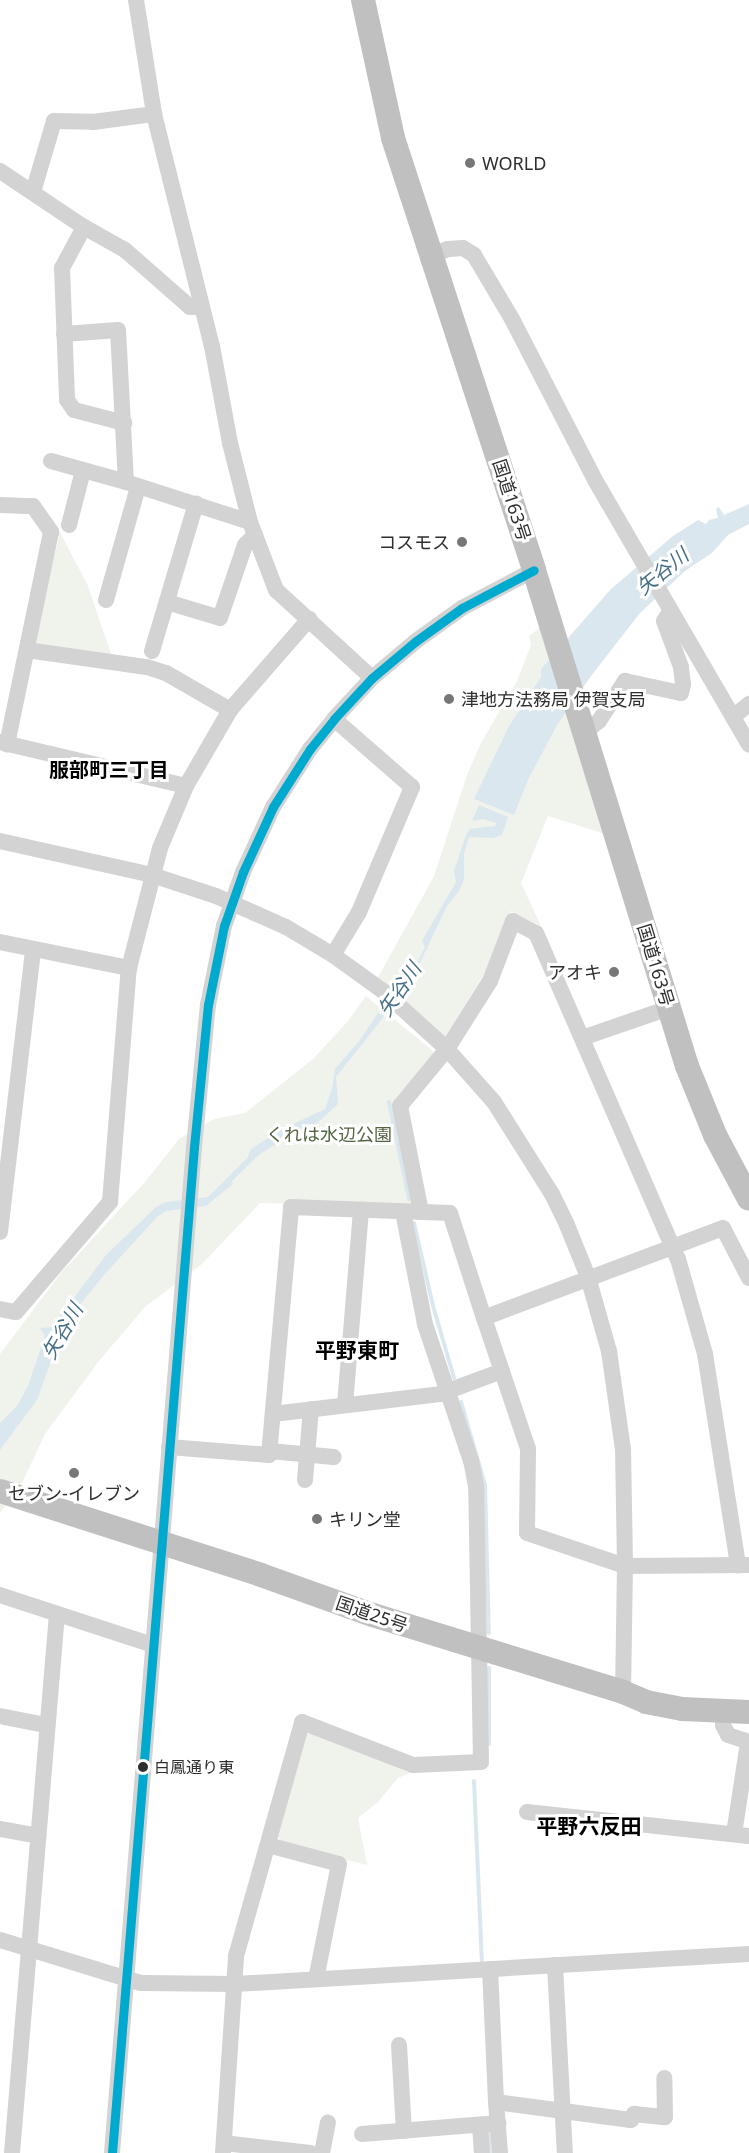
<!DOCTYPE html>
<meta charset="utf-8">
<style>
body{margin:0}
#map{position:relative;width:749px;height:2153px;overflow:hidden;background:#fff;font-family:"Noto Sans","Noto Sans JP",sans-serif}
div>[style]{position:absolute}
.green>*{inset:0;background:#f0f3ec}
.water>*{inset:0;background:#dbe7ee}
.stream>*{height:4px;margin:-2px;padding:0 2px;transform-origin:2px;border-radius:2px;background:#dbe7ee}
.minor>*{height:16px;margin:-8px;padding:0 8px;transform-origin:8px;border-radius:8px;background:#d3d3d3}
.highway>*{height:24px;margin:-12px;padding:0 12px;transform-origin:12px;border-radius:12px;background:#c0c0c0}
.bus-1>*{height:9px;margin:-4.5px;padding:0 4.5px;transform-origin:4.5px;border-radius:4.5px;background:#00a9ce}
.dots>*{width:16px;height:16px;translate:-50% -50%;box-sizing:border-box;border:3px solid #fff;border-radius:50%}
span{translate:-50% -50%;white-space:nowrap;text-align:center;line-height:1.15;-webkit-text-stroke:6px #fff;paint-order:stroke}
.bus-label{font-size:16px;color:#2e2e2e}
.left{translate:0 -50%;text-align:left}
.poi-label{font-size:18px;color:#2e2e2e}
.right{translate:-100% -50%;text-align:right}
.street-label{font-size:18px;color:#2e2e2e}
.park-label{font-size:18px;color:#526441}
.water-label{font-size:20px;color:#466f86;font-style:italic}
.neighbourhood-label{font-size:20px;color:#000;font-weight:700}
.quarter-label{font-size:21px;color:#000;font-weight:700}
</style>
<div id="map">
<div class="green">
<div style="clip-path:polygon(60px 532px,88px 586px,112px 657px,40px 646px,35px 640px)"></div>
<div style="clip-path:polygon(542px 626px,605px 834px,548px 816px,521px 883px,541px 926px,511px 911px,484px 974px,444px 1039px,376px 981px,434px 876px,467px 775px,481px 743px,517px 681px,531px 645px,529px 636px)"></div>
<div style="clip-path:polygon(366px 996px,433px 1051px,433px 1057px,393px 1104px,412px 1202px,408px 1206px,260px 1203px,202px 1264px,145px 1307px,99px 1361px,45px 1434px,23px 1481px,0 1513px,0 1354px,61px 1273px,145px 1182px,179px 1139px,214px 1119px,245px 1113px,313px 1059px,348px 1021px)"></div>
<div style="clip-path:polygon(312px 1732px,410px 1773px,398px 1778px,378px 1802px,358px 1818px,367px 1865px,282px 1843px,277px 1835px,305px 1735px)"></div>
</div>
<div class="water">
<div style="clip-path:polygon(749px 504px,749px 524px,728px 535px,712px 553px,685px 571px,640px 613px,591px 676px,557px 725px,528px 780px,514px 815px,474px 799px,509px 726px,541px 677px,541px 669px,611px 589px,673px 536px,698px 520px,706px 524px,709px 520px,718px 518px,716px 509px,719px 507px,724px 515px)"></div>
<div style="clip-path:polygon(479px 805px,508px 817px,502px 835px,493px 838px,469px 837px,464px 854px,464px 879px,459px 891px,447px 906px,418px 967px,411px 969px,382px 1019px,336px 1077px,338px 1104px,314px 1126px,299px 1130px,260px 1154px,232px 1181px,233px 1184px,206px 1206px,166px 1211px,158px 1216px,104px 1275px,65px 1323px,37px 1400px,0 1450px,0 1423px,17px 1406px,28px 1386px,45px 1336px,40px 1328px,52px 1327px,106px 1255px,156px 1207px,166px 1202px,208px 1197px,248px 1157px,250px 1150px,278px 1131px,325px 1109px,332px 1089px,335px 1069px,360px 1040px,410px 965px,417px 963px,425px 947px,422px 941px,456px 882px,454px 871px,466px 835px,470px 829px,495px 826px,496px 823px,483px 819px,472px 821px)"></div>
</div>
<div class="stream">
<div style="left:389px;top:1102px;width:99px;rotate:78.3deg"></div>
<div style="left:414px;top:1223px;width:85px;rotate:77.1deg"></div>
<div style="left:433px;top:1306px;width:75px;rotate:73.7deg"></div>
<div style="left:461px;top:1402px;width:86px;rotate:73.9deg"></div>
<div style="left:485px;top:1485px;width:148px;rotate:88.5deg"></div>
<div style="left:489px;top:1668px;width:76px;rotate:90deg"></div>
<div style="left:474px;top:1781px;width:185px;rotate:87.5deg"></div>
<div style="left:489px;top:2129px;width:24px;rotate:88deg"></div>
</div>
<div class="minor">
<div style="left:136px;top:0;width:115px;rotate:81deg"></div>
<div style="left:154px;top:114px;width:239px;rotate:76deg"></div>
<div style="left:212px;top:346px;width:99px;rotate:79.5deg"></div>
<div style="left:230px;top:443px;width:81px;rotate:75.8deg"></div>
<div style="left:250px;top:522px;width:73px;rotate:69.1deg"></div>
<div style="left:276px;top:590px;width:130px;rotate:42.5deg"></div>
<div style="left:0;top:171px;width:101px;rotate:33.7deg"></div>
<div style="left:84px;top:227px;width:47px;rotate:29.3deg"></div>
<div style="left:125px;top:250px;width:86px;rotate:41.2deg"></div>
<div style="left:190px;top:307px;width:12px"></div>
<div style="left:33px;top:192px;width:74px;rotate:-73.5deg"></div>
<div style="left:54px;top:121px;width:39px;rotate:1deg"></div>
<div style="left:93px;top:122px;width:62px;rotate:-7.5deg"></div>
<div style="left:84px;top:227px;width:47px;rotate:118.2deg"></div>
<div style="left:62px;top:268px;width:132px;rotate:87.8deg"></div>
<div style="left:67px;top:400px;width:12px;rotate:55deg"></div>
<div style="left:74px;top:410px;width:52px;rotate:14.6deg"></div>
<div style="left:433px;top:255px;width:16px;rotate:-22deg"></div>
<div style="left:448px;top:249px;width:15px;rotate:-4deg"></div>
<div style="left:463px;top:248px;width:13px;rotate:32deg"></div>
<div style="left:474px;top:255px;width:74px;rotate:59.3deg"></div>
<div style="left:512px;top:319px;width:181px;rotate:62.7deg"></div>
<div style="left:595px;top:480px;width:306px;rotate:59.8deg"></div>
<div style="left:64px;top:334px;width:54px;rotate:-4.2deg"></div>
<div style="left:118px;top:330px;width:152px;rotate:87deg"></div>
<div style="left:126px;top:482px;width:130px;rotate:17.9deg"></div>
<div style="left:51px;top:461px;width:78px;rotate:15.6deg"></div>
<div style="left:0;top:505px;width:33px;rotate:2deg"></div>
<div style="left:33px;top:506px;width:32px;rotate:55deg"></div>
<div style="left:51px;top:532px;width:217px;rotate:101.7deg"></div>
<div style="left:69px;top:525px;width:56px;rotate:-75.5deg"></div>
<div style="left:106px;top:600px;width:117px;rotate:-74.2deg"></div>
<div style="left:167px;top:602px;width:55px;rotate:16.8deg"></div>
<div style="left:220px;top:618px;width:77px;rotate:-71.1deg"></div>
<div style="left:245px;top:545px;width:14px;rotate:-45deg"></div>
<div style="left:27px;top:650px;width:121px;rotate:8.1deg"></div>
<div style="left:147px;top:667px;width:20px;rotate:18deg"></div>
<div style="left:166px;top:673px;width:74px;rotate:30deg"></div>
<div style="left:152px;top:651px;width:154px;rotate:-73.4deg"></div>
<div style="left:733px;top:717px;width:21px;rotate:-39deg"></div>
<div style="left:584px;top:733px;width:19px;rotate:-39deg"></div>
<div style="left:599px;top:721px;width:48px;rotate:-57deg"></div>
<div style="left:625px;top:681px;width:57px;rotate:12.1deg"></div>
<div style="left:681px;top:693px;width:9px;rotate:-77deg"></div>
<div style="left:683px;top:684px;width:17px;rotate:-97deg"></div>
<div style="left:681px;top:667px;width:49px;rotate:-110.3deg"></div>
<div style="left:664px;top:621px;width:9px;rotate:-58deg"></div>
<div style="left:0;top:742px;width:191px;rotate:13.3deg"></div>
<div style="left:0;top:841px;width:156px;rotate:12.6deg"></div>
<div style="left:152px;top:875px;width:67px;rotate:18.2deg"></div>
<div style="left:216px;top:896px;width:77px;rotate:23.9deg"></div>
<div style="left:286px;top:927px;width:55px;rotate:30.8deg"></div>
<div style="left:333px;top:955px;width:62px;rotate:35.8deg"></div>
<div style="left:383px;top:991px;width:86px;rotate:42.2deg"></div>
<div style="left:447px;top:1049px;width:71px;rotate:48.4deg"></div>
<div style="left:494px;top:1102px;width:109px;rotate:57.8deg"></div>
<div style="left:552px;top:1194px;width:34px;rotate:64deg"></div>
<div style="left:567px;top:1225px;width:56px;rotate:68deg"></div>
<div style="left:588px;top:1277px;width:77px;rotate:74.2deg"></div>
<div style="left:609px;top:1351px;width:99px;rotate:81.9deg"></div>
<div style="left:623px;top:1449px;width:117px;rotate:89deg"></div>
<div style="left:625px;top:1566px;width:126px;rotate:90.9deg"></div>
<div style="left:0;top:942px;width:132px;rotate:11.4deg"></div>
<div style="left:333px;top:955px;width:50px;rotate:-58.8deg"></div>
<div style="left:359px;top:912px;width:136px;rotate:-67deg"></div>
<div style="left:412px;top:787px;width:103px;rotate:-138.9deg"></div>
<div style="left:582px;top:1038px;width:92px;rotate:-19deg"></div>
<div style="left:421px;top:1212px;width:108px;rotate:-101.2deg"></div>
<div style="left:400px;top:1106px;width:74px;rotate:-50.5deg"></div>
<div style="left:447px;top:1049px;width:80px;rotate:-57.7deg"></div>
<div style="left:490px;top:981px;width:64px;rotate:-69deg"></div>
<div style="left:513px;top:921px;width:26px;rotate:28deg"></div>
<div style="left:536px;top:933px;width:356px;rotate:66.5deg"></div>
<div style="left:678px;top:1259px;width:99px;rotate:74.1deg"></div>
<div style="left:705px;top:1354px;width:214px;rotate:81.1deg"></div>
<div style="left:0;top:1232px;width:284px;rotate:-83.3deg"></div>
<div style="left:749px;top:1278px;width:56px;rotate:-117.5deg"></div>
<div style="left:723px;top:1228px;width:255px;rotate:159.4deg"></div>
<div style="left:484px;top:1318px;width:138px;rotate:71.4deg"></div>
<div style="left:528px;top:1449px;width:84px;rotate:90.7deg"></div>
<div style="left:527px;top:1533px;width:103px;rotate:18.6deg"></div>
<div style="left:625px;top:1566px;width:124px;rotate:-0.5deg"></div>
<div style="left:0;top:1309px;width:16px;rotate:11deg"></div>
<div style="left:16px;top:1312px;width:145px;rotate:-49.5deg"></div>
<div style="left:110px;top:1202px;width:235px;rotate:-85.4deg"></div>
<div style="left:129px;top:968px;width:124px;rotate:-75.5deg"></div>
<div style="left:160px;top:848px;width:67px;rotate:-67.2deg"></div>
<div style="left:186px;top:786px;width:88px;rotate:-59.9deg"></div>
<div style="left:230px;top:710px;width:121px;rotate:-49deg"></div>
<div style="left:345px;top:1405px;width:196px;rotate:-85.3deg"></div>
<div style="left:273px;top:1414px;width:168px;rotate:-6.8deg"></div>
<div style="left:440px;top:1394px;width:66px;rotate:-20.4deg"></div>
<div style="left:169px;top:1447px;width:100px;rotate:4.6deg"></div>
<div style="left:269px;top:1455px;width:249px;rotate:-84.9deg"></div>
<div style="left:291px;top:1207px;width:159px;rotate:2.2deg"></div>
<div style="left:450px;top:1213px;width:110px;rotate:72.1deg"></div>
<div style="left:270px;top:1451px;width:64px;rotate:5.4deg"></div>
<div style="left:305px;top:1480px;width:71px;rotate:-85.2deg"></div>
<div style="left:0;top:1595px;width:161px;rotate:18.1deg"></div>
<div style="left:723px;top:1713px;width:12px;rotate:90deg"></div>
<div style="left:723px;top:1725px;width:11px;rotate:63deg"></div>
<div style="left:728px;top:1735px;width:22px;rotate:18deg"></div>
<div style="left:0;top:1716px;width:47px;rotate:11.1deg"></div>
<div style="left:527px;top:1812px;width:223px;rotate:6.2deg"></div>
<div style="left:0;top:1829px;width:39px;rotate:10deg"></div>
<div style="left:734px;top:1834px;width:93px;rotate:-81.3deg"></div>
<div style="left:268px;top:1845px;width:73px;rotate:15deg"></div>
<div style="left:339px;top:1864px;width:117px;rotate:101.3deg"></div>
<div style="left:0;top:1940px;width:147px;rotate:17deg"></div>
<div style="left:141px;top:1983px;width:94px;rotate:0.6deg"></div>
<div style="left:235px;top:1984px;width:515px;rotate:-3.34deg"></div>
<div style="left:555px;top:1965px;width:188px;rotate:87deg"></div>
<div style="left:490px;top:1969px;width:133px;rotate:87.4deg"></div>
<div style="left:399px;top:2045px;width:86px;rotate:86.7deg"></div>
<div style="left:480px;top:2125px;width:28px;rotate:86deg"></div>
<div style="left:362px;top:2134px;width:137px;rotate:-4.6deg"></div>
<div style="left:224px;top:2143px;width:87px;rotate:6.6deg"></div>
<div style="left:12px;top:2153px;width:541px;rotate:-85.23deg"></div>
<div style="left:112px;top:2153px;width:1009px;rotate:-85.34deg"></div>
<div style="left:194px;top:1147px;width:143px;rotate:-84.4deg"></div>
<div style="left:208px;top:1005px;width:81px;rotate:-78.6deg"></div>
<div style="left:224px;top:926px;width:57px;rotate:-70.6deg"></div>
<div style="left:243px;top:872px;width:72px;rotate:-65.2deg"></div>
<div style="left:273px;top:807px;width:69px;rotate:-57.5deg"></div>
<div style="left:310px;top:749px;width:38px;rotate:-51deg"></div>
<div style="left:334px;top:719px;width:56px;rotate:-47.2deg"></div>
<div style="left:372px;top:678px;width:57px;rotate:-40.1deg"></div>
<div style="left:416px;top:641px;width:57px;rotate:-35.7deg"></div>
<div style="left:462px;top:608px;width:81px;rotate:-27.8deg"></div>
<div style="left:223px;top:2153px;width:197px;rotate:-86.2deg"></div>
<div style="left:236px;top:1956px;width:243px;rotate:-74.2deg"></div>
<div style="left:302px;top:1722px;width:119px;rotate:21.2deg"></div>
<div style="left:413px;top:1765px;width:68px;rotate:-2.5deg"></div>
<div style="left:481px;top:1762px;width:276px;rotate:-91deg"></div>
<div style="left:476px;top:1486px;width:25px;rotate:-101deg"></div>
<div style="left:471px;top:1461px;width:145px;rotate:-108.6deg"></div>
<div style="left:425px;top:1324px;width:114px;rotate:-101.1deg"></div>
<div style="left:322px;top:2153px;width:31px;rotate:-79deg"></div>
<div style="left:500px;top:2153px;width:51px;rotate:-94.5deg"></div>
<div style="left:496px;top:2102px;width:136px;rotate:7.6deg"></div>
<div style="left:631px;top:2120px;width:7px;rotate:-63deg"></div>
<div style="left:634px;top:2114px;width:31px;rotate:6deg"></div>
<div style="left:665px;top:2117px;width:39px;rotate:-91deg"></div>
</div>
<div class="highway">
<div style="left:363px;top:0;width:141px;rotate:77.7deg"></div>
<div style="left:393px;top:138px;width:454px;rotate:71.9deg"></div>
<div style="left:534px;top:570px;width:519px;rotate:72.86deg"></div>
<div style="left:687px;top:1066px;width:74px;rotate:67.9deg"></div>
<div style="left:715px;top:1135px;width:72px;rotate:62deg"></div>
<div style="left:0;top:1491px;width:274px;rotate:17.8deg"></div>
<div style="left:261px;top:1575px;width:119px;rotate:19.7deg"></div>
<div style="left:373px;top:1615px;width:262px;rotate:17.1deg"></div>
<div style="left:623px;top:1692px;width:25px;rotate:23deg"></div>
<div style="left:646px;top:1702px;width:37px;rotate:11deg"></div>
<div style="left:682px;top:1709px;width:67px;rotate:2.6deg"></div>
</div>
<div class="bus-1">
<div style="left:112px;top:2153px;width:1009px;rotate:-85.34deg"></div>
<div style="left:194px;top:1147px;width:143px;rotate:-84.4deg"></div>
<div style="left:208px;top:1005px;width:81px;rotate:-78.6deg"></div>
<div style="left:224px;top:926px;width:57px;rotate:-70.6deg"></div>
<div style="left:243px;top:872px;width:72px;rotate:-65.2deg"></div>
<div style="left:273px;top:807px;width:69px;rotate:-57.5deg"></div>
<div style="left:310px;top:749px;width:38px;rotate:-51deg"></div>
<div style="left:334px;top:719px;width:56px;rotate:-47.2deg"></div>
<div style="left:372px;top:678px;width:57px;rotate:-40.1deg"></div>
<div style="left:416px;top:641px;width:57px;rotate:-35.7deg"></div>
<div style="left:462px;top:608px;width:81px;rotate:-27.8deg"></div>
</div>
<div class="dots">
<div style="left:470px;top:163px;background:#777"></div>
<div style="left:462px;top:542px;background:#777"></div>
<div style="left:449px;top:699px;background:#777"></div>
<div style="left:614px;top:972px;background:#777"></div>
<div style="left:74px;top:1473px;background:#777"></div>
<div style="left:317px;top:1519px;background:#777"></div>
<div style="left:143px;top:1767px;background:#2e2e2e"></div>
</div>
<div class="bus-label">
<span class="left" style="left:154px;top:1767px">白鳳通り東</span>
</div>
<div class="poi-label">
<span class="left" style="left:482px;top:163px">WORLD</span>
<span class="right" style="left:450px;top:542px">コスモス</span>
<span class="left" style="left:461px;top:699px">津地方法務局 伊賀支局</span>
<span class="right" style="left:602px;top:972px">アオキ</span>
<span style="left:74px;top:1493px">セブン-イレブン</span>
<span class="left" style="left:329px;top:1519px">キリン堂</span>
</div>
<div class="street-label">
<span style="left:512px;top:500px;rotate:72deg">国道163号</span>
<span style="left:656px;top:965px;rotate:73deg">国道163号</span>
<span style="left:372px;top:1614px;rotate:19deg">国道25号</span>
</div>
<div class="park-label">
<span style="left:329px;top:1134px">くれは水辺公園</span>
</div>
<div class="water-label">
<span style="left:662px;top:571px;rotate:-39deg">矢谷川</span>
<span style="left:399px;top:989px;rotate:-56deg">矢谷川</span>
<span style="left:62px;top:1331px;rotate:-60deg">矢谷川</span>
</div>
<div class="neighbourhood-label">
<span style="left:109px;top:769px">服部町三丁目</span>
</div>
<div class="quarter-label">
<span style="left:357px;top:1350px">平野東町</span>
<span style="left:589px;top:1826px">平野六反田</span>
</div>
</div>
